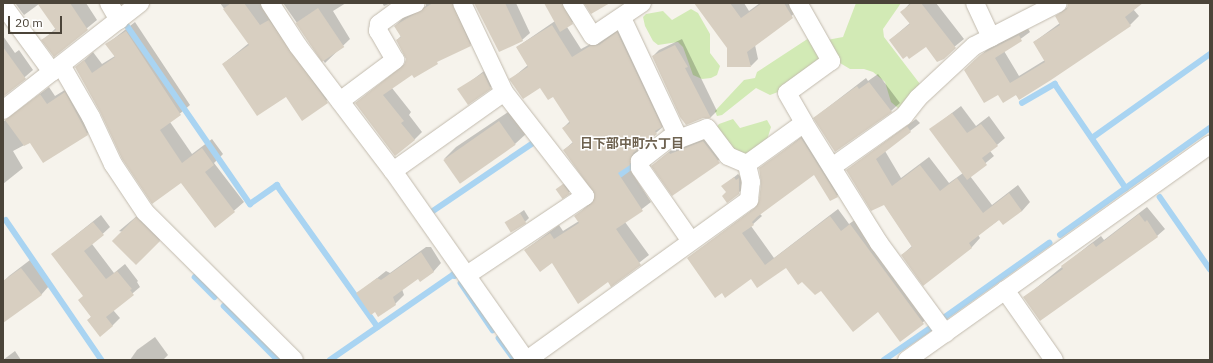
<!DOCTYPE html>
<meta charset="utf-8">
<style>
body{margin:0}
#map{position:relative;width:1213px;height:363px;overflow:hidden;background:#f6f3ec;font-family:"IBM Plex Sans","Noto Sans JP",sans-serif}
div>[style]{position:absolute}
.green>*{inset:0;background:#d2eab5}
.shadow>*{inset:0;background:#0003}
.stream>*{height:5.5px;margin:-2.75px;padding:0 2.75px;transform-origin:2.75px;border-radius:2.75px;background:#a9d4f2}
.building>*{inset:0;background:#d8cfc1;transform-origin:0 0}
.roads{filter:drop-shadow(0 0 1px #c2bbae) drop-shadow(0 0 1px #c2bbae)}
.street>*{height:18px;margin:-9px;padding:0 9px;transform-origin:9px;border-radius:9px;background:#fff}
span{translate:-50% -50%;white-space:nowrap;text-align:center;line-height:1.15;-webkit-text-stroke:3px #fff;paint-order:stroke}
.neighbourhood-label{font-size:13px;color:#6e6250;font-weight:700}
.frame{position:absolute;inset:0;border:4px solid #4b4439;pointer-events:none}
.scale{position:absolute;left:8px;top:16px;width:54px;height:18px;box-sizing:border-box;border:2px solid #4b4439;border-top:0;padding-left:5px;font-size:12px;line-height:14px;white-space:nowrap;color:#4b4439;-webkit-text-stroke:3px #fff;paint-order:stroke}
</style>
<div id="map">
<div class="green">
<div style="clip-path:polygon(856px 3px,901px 3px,883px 29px,884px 37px,920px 84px,904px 106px,898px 108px,891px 102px,885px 82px,873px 72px,864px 69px,850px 69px,840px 63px,827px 40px,843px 37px)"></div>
<div style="clip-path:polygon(691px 9px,698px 13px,710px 34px,710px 53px,720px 66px,717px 75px,711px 78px,702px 79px,693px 75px,683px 47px,678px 42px,658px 45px,653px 41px,645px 26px,643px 17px,646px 14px,663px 11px,672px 20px)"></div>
<div style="clip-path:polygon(812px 36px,821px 61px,778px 92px,770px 95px,756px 88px,722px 115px,717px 116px,715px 111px,744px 80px,755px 78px,757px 72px)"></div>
<div style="clip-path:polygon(733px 119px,740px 128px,767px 120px,771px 127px,766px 143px,749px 156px,731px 152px,715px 129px,719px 124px)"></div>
</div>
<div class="shadow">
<div style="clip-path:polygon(15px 3px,86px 3px,97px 20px,54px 55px,43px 40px,56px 28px,39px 4px,24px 15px)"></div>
<div style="clip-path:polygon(220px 3px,271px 3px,335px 94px,302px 119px,286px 96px,223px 64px,249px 43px)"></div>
<div style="clip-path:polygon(283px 3px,346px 3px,333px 11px,350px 39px,325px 63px)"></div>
<div style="clip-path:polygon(382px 3px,391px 3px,384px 6px)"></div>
<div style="clip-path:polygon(426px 3px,463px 3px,478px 37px,470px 45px,412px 73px,392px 88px,411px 112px,409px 115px,422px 132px,414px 140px,356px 103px,406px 63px,407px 59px,397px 40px,401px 36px,395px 26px,403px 18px,426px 6px)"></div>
<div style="clip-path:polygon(477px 3px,516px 3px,530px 33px,522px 40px)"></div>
<div style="clip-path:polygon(545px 3px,573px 3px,580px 16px,567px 27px,581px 49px,626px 25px,665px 125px,641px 146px,638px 155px,627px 165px,651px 202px,625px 222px,649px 255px,611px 285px,608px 281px,525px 250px,559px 225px,563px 231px,579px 221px,576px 216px,595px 199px,594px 189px,564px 150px,573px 142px,563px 128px,570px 121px,553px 95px,540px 86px,511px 79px,528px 65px,517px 47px,555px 21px)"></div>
<div style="clip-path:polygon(695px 3px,744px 3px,749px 11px,760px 3px,796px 3px,800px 9px,755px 45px,758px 59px,751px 66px,728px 47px)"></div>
<div style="clip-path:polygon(910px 3px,936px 3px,964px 39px,937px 61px,926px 45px,890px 40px,910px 23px,902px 12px)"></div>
<div style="clip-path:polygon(1140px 3px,1133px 9px,1139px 16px,1130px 25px,1020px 98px,973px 62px,990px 47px,1027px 27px,1030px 32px,1004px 51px,1019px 76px,1045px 60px,1034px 42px,1060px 23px,1056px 16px,1069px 6px)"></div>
<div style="clip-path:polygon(135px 22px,190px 105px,170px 122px,192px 154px,212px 139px,223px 154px,214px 163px,244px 202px,215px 227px,181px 182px,101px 111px,76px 68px,93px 52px,102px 64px,115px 56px,107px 44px)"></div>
<div style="clip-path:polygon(3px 36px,15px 53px,19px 50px,33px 70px,4px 95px)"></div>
<div style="clip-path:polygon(682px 39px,717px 111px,711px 117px,703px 117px,653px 56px,659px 50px)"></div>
<div style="clip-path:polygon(492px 65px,499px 79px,490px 88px,459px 90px)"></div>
<div style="clip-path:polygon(878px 74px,900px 103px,891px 111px,814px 118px,866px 78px,868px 81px)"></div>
<div style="clip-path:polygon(73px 85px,96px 126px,87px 134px,30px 142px,13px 151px,23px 168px,3px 184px,3px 122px,49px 87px,55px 96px)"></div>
<div style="clip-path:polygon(961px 106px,976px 126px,989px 116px,1005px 138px,990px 151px,994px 156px,970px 176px,992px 205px,1018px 185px,1030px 202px,1022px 211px,1000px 219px,978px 235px,980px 238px,972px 247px,924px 284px,902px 255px,912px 246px,884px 204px,847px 170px,916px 119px,920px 123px,885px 151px,901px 178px,929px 157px,949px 183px,963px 173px,931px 129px)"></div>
<div style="clip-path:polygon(511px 110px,527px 133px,515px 144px,444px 159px,456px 147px)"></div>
<div style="clip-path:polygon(809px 131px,845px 188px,837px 196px,814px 173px,760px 214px,762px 216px,751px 226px,774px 258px,838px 209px,849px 224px,859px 217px,932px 315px,900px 340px,878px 310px,821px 290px,786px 266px,751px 278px,688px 258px,759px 205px,762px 183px,760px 169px)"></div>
<div style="clip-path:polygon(710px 135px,726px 155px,672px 194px,652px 166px,676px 146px)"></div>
<div style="clip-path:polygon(738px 174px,741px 177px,743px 175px,743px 189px,738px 193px,727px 192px,723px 186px)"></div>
<div style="clip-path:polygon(567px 181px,573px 189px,563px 197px,558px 189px)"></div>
<div style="clip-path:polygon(1147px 207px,1165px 229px,1157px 236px,1025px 297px,1089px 245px,1101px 236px,1104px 240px)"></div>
<div style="clip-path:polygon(144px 210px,167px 233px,159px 241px,119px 231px)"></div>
<div style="clip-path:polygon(524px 210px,529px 218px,525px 222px,506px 223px)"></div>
<div style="clip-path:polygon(101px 215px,110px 227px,92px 244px,114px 273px,125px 264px,138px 281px,137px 282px,140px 287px,113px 310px,120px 318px,112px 326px,88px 320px,92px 316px,84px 296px,52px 254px)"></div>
<div style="clip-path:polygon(426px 247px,431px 247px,441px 263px,433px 272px,418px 278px,402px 289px,404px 295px,395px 304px,357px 294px,386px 271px,390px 273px)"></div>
<div style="clip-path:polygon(30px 260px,49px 286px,41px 295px,3px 287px,3px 282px,9px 276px)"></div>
<div style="clip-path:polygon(155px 337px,168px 355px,163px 360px,130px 360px,137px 350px)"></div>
<div style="clip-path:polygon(15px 351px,21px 360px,3px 360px)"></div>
</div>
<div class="stream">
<div style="left:126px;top:24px;width:219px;rotate:55.4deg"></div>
<div style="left:250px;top:204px;width:33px;rotate:-35deg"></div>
<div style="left:277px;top:185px;width:174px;rotate:54.6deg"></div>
<div style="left:1022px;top:103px;width:38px;rotate:-30deg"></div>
<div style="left:1055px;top:84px;width:126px;rotate:55.7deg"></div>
<div style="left:1092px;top:138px;width:145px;rotate:-35.4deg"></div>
<div style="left:614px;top:179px;width:24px;rotate:-36deg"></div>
<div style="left:1160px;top:197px;width:88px;rotate:55.2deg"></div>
<div style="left:433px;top:211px;width:121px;rotate:-34.2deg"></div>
<div style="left:6px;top:220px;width:170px;rotate:55.6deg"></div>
<div style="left:1060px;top:235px;width:184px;rotate:-35.5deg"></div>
<div style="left:195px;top:277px;width:28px;rotate:45deg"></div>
<div style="left:461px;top:283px;width:57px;rotate:55.8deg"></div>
<div style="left:224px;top:306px;width:76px;rotate:45deg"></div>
<div style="left:945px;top:317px;width:128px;rotate:-35.4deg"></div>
<div style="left:499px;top:338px;width:27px;rotate:54deg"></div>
<div style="left:330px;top:360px;width:151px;rotate:-34.7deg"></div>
<div style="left:454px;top:274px;width:2px;rotate:63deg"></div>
<div style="left:884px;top:360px;width:58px;rotate:-34.5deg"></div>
</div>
<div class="building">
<div style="clip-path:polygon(37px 3px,70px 3px,88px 30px,54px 57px,41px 40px,56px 30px)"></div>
<div style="clip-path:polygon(231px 3px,244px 3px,260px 25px,269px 20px,328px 103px,302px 121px,286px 97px,257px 116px,222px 64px,249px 45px,223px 9px)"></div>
<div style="clip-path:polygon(433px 3px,452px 3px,471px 46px,437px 62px,438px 64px,414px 78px,412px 75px,383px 95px,404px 121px,401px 123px,415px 140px,395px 156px,355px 103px,404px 65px,406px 59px,396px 40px,401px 37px,394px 26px)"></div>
<div style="clip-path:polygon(474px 3px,505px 3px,523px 41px,499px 52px)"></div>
<div style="clip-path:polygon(544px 3px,562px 3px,573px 24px,560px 32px)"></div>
<div style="clip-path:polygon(584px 3px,610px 3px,591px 14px)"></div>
<div style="clip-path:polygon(694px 3px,730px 3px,741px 18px,762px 3px,784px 3px,793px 18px,747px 52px,751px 67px,727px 67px,727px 48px)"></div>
<div style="clip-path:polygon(912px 3px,921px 3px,956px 48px,944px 59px,937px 62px,926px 47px,909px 59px,907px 56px,903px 59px,889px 40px,910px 24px,900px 12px)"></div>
<div style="clip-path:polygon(1068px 3px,1143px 3px,1125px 17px,1131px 26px,1051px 80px,1019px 100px,1016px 95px,1003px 103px,998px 95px,984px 103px,964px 70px,980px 55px,1019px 35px,1022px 41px,995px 58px,1010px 83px,1045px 62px,1033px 42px,1060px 25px,1055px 16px,1067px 9px)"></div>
<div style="left:318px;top:8px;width:47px;height:27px;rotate:56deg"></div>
<div style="clip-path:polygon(552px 25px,572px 57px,590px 46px,599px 45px,617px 32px,662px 127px,655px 131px,657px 134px,633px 153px,630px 165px,618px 173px,643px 211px,616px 229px,641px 265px,611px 287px,608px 282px,578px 304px,552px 263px,540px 272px,524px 250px,550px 233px,554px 239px,579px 223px,574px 216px,591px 204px,595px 195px,563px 150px,573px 143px,562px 128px,570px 123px,553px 97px,548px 100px,540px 88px,523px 99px,509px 79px,528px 67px,516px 47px)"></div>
<div style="clip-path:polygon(126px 31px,181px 115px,160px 130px,182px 163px,202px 148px,214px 165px,205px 172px,235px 212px,215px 228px,181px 183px,152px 204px,122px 159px,100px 112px,75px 67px,84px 60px,92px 73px,115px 57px,105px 44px)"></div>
<div style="clip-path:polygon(675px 45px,688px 67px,685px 68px,711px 118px,703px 118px,686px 125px,680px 117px,652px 56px)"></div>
<div style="clip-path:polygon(3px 47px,26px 79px,4px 96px,3px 95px)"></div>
<div style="clip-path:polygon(483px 73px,491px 89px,468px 105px,457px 89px)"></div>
<div style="clip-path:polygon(869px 82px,892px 112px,835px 152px,813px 118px,857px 86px,859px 89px)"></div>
<div style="clip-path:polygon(65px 92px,88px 135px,43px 163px,30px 143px,24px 146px,5px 120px,40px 94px,47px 104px)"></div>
<div style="clip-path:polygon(952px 113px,967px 133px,981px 124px,998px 146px,982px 158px,987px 165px,967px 180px,929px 129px)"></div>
<div style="left:499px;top:121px;width:29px;height:68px;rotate:55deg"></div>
<div style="clip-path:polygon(907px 126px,911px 132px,876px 159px,892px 186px,920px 165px,940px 191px,957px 178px,983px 213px,1009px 193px,1022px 211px,1003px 225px,999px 220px,969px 243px,972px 248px,923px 286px,901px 255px,912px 247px,884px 205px,871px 211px,846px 170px)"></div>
<div style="clip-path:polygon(801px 138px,838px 197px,830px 201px,814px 175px,757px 217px,752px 222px,754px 225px,742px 233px,765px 265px,830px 216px,841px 231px,850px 224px,924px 324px,900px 342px,878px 312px,853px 332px,821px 291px,815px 295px,802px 282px,798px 285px,786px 268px,757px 288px,751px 279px,725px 298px,722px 293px,715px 298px,687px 258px,755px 208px,759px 201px,761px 183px,759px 168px)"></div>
<div style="clip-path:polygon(703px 141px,720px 163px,672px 196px,651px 166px,669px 152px,670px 154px)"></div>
<div style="clip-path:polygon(734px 177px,736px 180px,739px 178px,739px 194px,727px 203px,722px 196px,726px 192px,721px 186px)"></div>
<div style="left:563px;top:184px;width:12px;height:9px;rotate:55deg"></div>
<div style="left:520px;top:213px;width:12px;height:18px;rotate:59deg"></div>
<div style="clip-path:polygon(1139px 214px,1145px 222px,1147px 220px,1158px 237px,1040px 321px,1023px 297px,1063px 269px,1061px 266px,1080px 252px,1093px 243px,1096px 247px)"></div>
<div style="left:136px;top:217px;width:34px;height:34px;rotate:45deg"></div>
<div style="clip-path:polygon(93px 222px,104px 235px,84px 251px,106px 279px,117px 271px,132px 289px,130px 290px,134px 295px,106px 317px,113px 326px,100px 337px,87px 320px,91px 317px,78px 300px,83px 296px,51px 254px)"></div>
<div style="clip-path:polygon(421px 252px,434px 272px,420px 282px,418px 279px,393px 297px,396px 305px,378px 317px,375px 312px,371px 315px,356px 293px,377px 278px,381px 280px)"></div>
<div style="clip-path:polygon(21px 268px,42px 295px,3px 323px,3px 281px)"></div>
</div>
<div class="roads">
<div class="street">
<div style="left:109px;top:3px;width:20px;rotate:60deg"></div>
<div style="left:270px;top:3px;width:51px;rotate:56.9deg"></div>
<div style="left:298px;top:46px;width:157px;rotate:52.8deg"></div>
<div style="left:393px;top:171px;width:231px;rotate:54.9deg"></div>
<div style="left:462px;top:3px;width:98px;rotate:64.7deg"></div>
<div style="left:504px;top:92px;width:132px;rotate:52.1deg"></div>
<div style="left:585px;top:196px;width:142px;rotate:146.2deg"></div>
<div style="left:572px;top:3px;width:39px;rotate:58deg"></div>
<div style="left:593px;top:36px;width:59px;rotate:-34deg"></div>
<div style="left:798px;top:3px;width:67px;rotate:60.4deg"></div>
<div style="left:831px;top:61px;width:54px;rotate:144deg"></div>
<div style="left:787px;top:93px;width:34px;rotate:60deg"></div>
<div style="left:975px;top:3px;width:38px;rotate:65deg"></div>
<div style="left:3px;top:5px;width:83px;rotate:53.8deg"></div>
<div style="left:622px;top:18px;width:134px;rotate:64.8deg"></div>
<div style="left:679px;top:139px;width:30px;rotate:-21deg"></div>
<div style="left:707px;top:128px;width:35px;rotate:53deg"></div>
<div style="left:728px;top:156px;width:21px;rotate:23deg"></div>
<div style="left:747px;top:164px;width:70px;rotate:-35.7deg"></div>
<div style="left:804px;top:123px;width:142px;rotate:58deg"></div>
<div style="left:879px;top:243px;width:112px;rotate:53.7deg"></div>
<div style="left:61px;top:65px;width:60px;rotate:60deg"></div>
<div style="left:91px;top:117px;width:52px;rotate:64.9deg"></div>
<div style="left:113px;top:164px;width:58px;rotate:56.3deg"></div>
<div style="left:145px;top:212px;width:210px;rotate:44.8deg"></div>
<div style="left:340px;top:101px;width:69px;rotate:-36.7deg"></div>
<div style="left:395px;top:60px;width:34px;rotate:-120deg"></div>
<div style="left:378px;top:31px;width:7px;rotate:-82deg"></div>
<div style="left:379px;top:24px;width:24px;rotate:-36deg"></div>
<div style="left:398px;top:10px;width:19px;rotate:-21deg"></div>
<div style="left:3px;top:110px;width:174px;rotate:-38deg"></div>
<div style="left:676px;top:133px;width:46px;rotate:142.1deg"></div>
<div style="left:640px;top:161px;width:7px;rotate:90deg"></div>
<div style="left:640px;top:168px;width:89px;rotate:55.1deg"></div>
<div style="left:832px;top:167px;width:88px;rotate:-35.3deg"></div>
<div style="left:904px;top:116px;width:23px;rotate:-52deg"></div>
<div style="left:918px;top:98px;width:76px;rotate:-42.9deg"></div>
<div style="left:974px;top:46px;width:94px;rotate:-27.1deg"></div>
<div style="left:393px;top:171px;width:136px;rotate:-35.4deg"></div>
<div style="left:1005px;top:290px;width:85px;rotate:55deg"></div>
<div style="left:527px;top:360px;width:274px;rotate:-35.8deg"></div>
<div style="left:749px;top:200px;width:18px;rotate:-84deg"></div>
<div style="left:751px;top:182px;width:18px;rotate:-103deg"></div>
<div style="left:907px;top:360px;width:372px;rotate:-35.4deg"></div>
</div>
</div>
<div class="neighbourhood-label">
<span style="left:632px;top:144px">日下部中町六丁目</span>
</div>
<div class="frame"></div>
<div class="scale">20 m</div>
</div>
